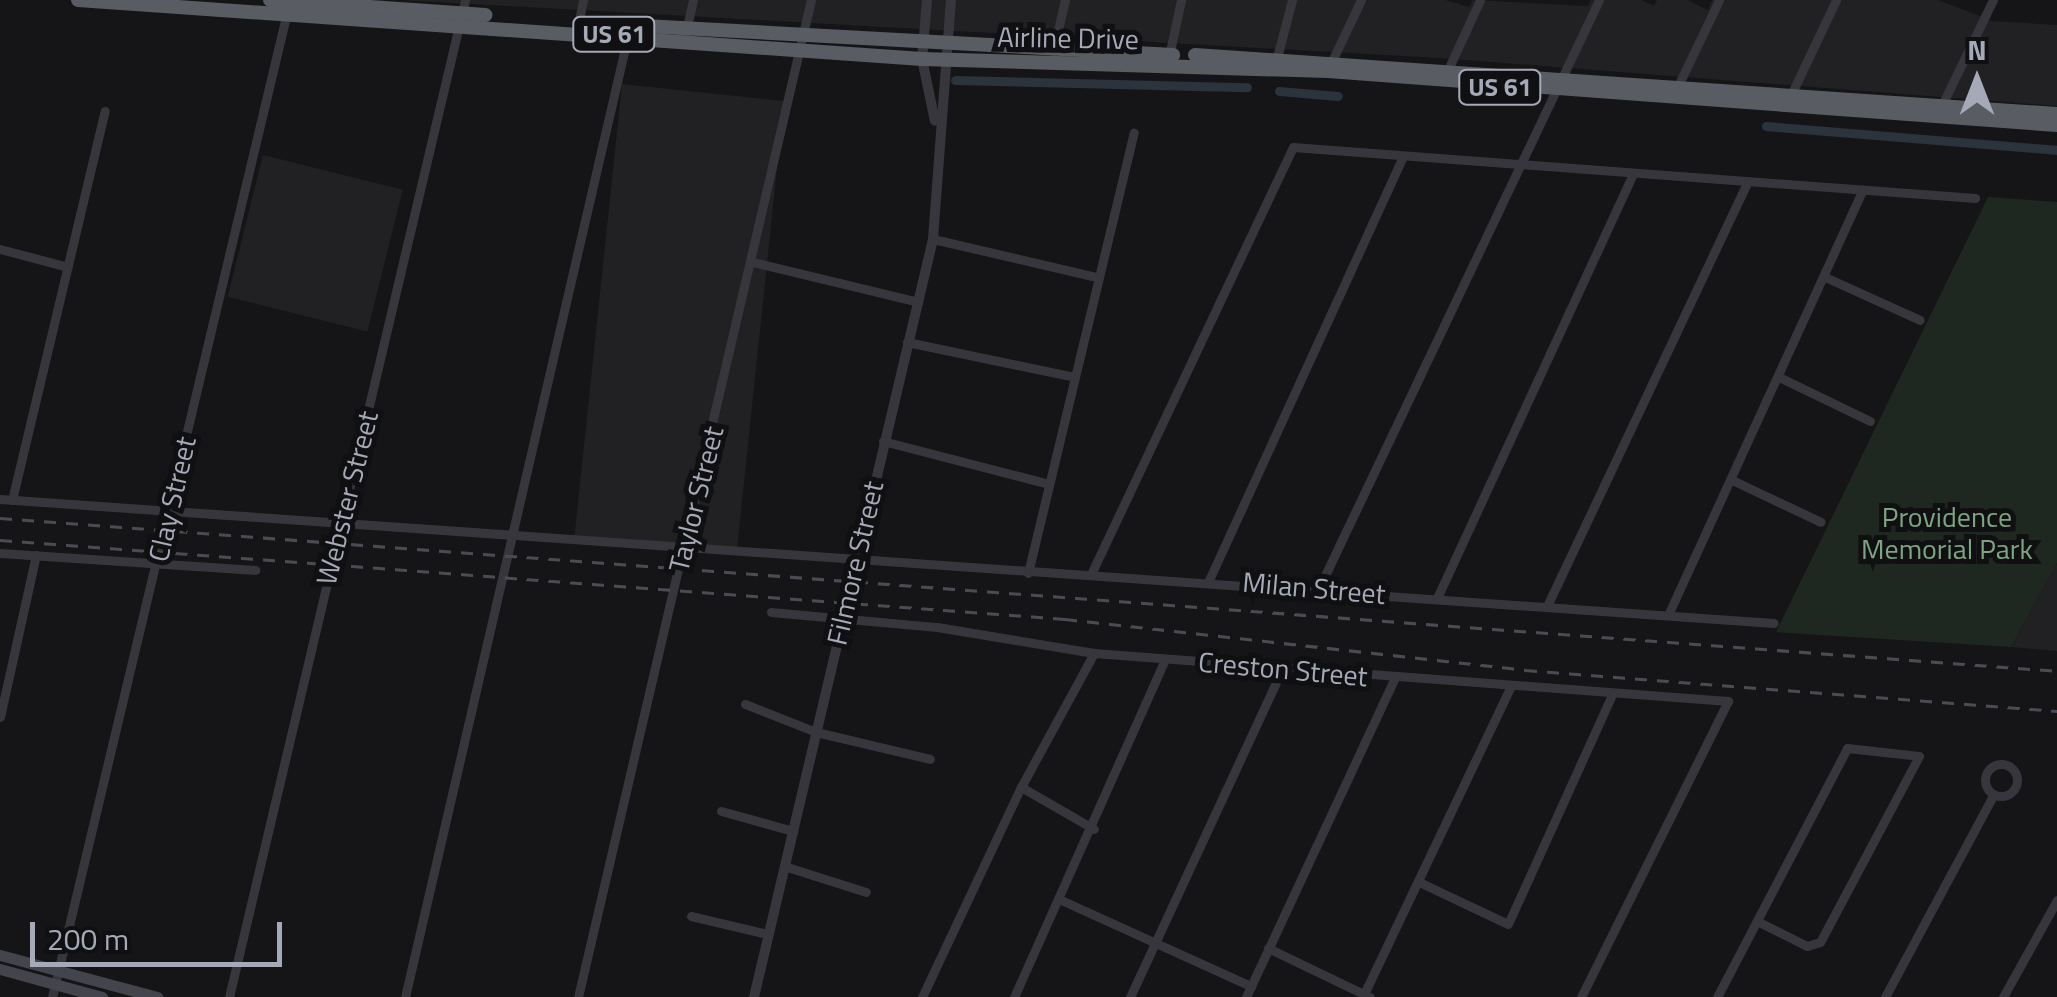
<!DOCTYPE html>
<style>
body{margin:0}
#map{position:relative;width:2057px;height:997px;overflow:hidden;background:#151517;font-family:"Titillium Web",sans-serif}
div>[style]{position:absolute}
.built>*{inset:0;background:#212124;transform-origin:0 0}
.green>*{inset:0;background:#1f2721}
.canal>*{height:9px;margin:-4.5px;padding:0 4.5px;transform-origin:4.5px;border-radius:4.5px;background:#2b333c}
.minor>*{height:9px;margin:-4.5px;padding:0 4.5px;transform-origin:4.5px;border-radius:4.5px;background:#36363c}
.minor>.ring{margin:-4.5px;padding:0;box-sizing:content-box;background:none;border:9px solid #36363c;border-radius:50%}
.tertiary>*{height:10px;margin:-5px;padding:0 5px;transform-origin:5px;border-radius:5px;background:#36363c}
.secondary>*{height:11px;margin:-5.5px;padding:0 5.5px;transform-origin:5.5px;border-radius:5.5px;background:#44454c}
.trunk>*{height:14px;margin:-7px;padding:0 7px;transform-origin:7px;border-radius:7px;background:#5a5c64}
.rail>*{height:2.5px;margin-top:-1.25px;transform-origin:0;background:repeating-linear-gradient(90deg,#4b4c53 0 12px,transparent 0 22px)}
span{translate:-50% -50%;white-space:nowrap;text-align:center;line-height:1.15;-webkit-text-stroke:10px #101012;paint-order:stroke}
.shield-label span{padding:2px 8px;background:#101012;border:2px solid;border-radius:8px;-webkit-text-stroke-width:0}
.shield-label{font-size:25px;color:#a6aab8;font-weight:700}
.street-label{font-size:28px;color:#a6aab8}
.park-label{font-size:28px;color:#7da483}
.north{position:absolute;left:1927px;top:30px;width:100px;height:100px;-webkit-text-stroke:8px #101012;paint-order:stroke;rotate:0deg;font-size:28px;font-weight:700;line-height:40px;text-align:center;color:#a6aab8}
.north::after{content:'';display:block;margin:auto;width:35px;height:45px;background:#a6aab8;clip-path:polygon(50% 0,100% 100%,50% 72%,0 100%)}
.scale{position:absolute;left:30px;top:922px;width:252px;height:45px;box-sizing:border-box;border:5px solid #a6aab8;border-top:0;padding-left:12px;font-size:30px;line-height:35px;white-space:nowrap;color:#a6aab8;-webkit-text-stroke:8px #101012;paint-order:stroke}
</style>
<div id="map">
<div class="built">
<div style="clip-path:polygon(400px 0,1445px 0,1469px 7px,1473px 0,1588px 6px,1591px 0,1641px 0,1654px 6px,1657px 0,1687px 0,1708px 10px,1712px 0,1938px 0,1993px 21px,2057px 25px,2057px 106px,1439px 58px)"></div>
<div style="left:622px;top:84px;width:163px;height:455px;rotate:6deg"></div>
<div style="left:263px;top:155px;width:144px;height:146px;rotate:14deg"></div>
<div style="clip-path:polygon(2057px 563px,2057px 651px,2011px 647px)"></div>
</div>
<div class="green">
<div style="clip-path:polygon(1988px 197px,2057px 202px,2057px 563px,2011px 647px,1776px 632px)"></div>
</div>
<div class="canal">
<div style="left:955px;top:80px;width:292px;rotate:1.4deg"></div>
<div style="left:1279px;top:91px;width:59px;rotate:4.8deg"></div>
<div style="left:1766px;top:126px;width:292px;rotate:4.7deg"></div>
</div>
<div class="minor">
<div style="left:577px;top:31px;width:32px;rotate:-79deg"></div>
<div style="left:684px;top:40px;width:41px;rotate:-77.3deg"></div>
<div style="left:1053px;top:51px;width:52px;rotate:-76.8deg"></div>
<div style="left:1169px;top:56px;width:57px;rotate:-77.9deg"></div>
<div style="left:1275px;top:65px;width:67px;rotate:-75.3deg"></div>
<div style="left:1330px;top:65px;width:72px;rotate:-64.5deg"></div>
<div style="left:1446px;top:74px;width:81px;rotate:-65.3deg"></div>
<div style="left:1675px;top:92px;width:102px;rotate:-64.4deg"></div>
<div style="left:1790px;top:97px;width:107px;rotate:-64.6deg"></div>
<div style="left:1940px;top:109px;width:121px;rotate:-64.1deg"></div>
<div style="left:933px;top:239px;width:167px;rotate:13.1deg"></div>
<div style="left:0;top:249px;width:70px;rotate:14.8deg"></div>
<div style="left:753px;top:262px;width:170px;rotate:13.6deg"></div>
<div style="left:1825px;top:277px;width:104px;rotate:24.4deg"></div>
<div style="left:907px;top:342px;width:171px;rotate:11.8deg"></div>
<div style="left:1779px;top:377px;width:101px;rotate:25.8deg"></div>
<div style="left:883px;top:441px;width:171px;rotate:14.5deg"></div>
<div style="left:1732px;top:480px;width:98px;rotate:25.3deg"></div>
<div style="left:0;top:499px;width:1778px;rotate:4deg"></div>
<div style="left:12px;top:500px;width:400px;rotate:-76.6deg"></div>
<div style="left:0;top:553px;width:256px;rotate:3.8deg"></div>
<div style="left:1092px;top:572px;width:470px;rotate:-64.7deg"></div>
<div style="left:1293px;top:147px;width:684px;rotate:4.28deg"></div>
<div style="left:1028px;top:573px;width:453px;rotate:-76.5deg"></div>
<div style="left:1209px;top:580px;width:466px;rotate:-65.4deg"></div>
<div style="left:1319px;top:588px;width:651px;rotate:-64.54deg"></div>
<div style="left:1437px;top:598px;width:468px;rotate:-65.2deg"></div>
<div style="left:1547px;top:606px;width:469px;rotate:-64.7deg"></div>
<div style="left:771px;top:612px;width:167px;rotate:5.2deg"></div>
<div style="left:937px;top:627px;width:159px;rotate:9.4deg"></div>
<div style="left:1094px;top:653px;width:636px;rotate:4.33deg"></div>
<div style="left:1728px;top:701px;width:330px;rotate:116.4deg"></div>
<div style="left:1668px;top:615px;width:468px;rotate:-65.4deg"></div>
<div style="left:745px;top:704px;width:76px;rotate:21.5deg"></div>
<div style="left:816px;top:732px;width:117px;rotate:13.3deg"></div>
<div style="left:0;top:717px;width:166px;rotate:-77.5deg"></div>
<div class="ring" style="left:1985px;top:764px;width:23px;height:23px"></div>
<div style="left:1021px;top:787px;width:84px;rotate:29.9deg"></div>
<div style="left:721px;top:811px;width:75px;rotate:15.5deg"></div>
<div style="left:784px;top:866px;width:86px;rotate:17.6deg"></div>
<div style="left:1419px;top:882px;width:98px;rotate:25.3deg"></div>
<div style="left:1508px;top:924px;width:252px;rotate:-65.6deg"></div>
<div style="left:1061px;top:900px;width:209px;rotate:24.4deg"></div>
<div style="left:691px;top:916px;width:79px;rotate:13.2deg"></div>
<div style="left:1268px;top:948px;width:113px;rotate:25.7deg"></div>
<div style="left:1364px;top:994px;width:339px;rotate:-64.5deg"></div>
<div style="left:52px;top:997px;width:1013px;rotate:-76.58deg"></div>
<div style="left:229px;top:997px;width:1025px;rotate:-76.68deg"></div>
<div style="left:405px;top:997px;width:988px;rotate:-76.95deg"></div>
<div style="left:578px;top:997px;width:1024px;rotate:-76.85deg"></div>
<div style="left:922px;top:997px;width:232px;rotate:-64.8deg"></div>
<div style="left:1021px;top:787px;width:153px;rotate:-61.4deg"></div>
<div style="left:1014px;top:997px;width:370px;rotate:-65.9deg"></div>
<div style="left:1130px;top:997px;width:362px;rotate:-65.1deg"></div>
<div style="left:1246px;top:997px;width:351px;rotate:-65deg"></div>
<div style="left:1717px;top:997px;width:281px;rotate:-62.4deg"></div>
<div style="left:1847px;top:748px;width:72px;rotate:6.3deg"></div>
<div style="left:1919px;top:756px;width:211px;rotate:118deg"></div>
<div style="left:1820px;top:942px;width:14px;rotate:163deg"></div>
<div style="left:1807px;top:946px;width:56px;rotate:-153.4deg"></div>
<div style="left:1885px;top:997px;width:230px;rotate:-61.8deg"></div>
<div style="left:2003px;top:997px;width:111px;rotate:-60.9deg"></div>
</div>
<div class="tertiary">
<div style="left:927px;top:0;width:59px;rotate:94.8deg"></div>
<div style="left:922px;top:59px;width:63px;rotate:78.2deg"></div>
<div style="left:754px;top:997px;width:779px;rotate:-76.71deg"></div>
<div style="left:933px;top:239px;width:240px;rotate:-85.7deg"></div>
</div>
<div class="secondary">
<div style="left:0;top:955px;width:163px;rotate:15deg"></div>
<div style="left:0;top:969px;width:106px;rotate:15.4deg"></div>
</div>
<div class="trunk">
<div style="left:78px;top:0;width:846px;rotate:4deg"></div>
<div style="left:922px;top:59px;width:406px;rotate:1.7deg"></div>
<div style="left:1328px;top:71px;width:731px;rotate:4.24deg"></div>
<div style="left:270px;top:0;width:216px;rotate:4deg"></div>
<div style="left:626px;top:25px;width:548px;rotate:3.14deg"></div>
<div style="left:1195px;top:55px;width:864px;rotate:3.92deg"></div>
</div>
<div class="rail">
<div style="left:0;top:518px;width:2063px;rotate:4.25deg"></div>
<div style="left:0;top:540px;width:1068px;rotate:4.24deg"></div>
<div style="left:1065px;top:619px;width:463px;rotate:6.3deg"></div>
<div style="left:1525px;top:670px;width:534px;rotate:4.41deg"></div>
</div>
<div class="shield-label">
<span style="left:614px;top:34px">US 61</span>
<span style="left:1500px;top:87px">US 61</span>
</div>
<div class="street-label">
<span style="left:1068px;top:38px;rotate:1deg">Airline Drive</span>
<span style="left:347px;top:498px;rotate:-76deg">Webster Street</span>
<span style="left:172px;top:499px;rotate:-77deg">Clay Street</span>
<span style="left:696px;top:499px;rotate:-76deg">Taylor Street</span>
<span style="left:855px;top:563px;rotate:-77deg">Filmore Street</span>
<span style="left:1314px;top:588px;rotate:5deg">Milan Street</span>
<span style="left:1283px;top:669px;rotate:5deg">Creston Street</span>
</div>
<div class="park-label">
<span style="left:1947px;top:533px">Providence<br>Memorial Park</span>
</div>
<div class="north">N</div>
<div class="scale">200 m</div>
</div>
